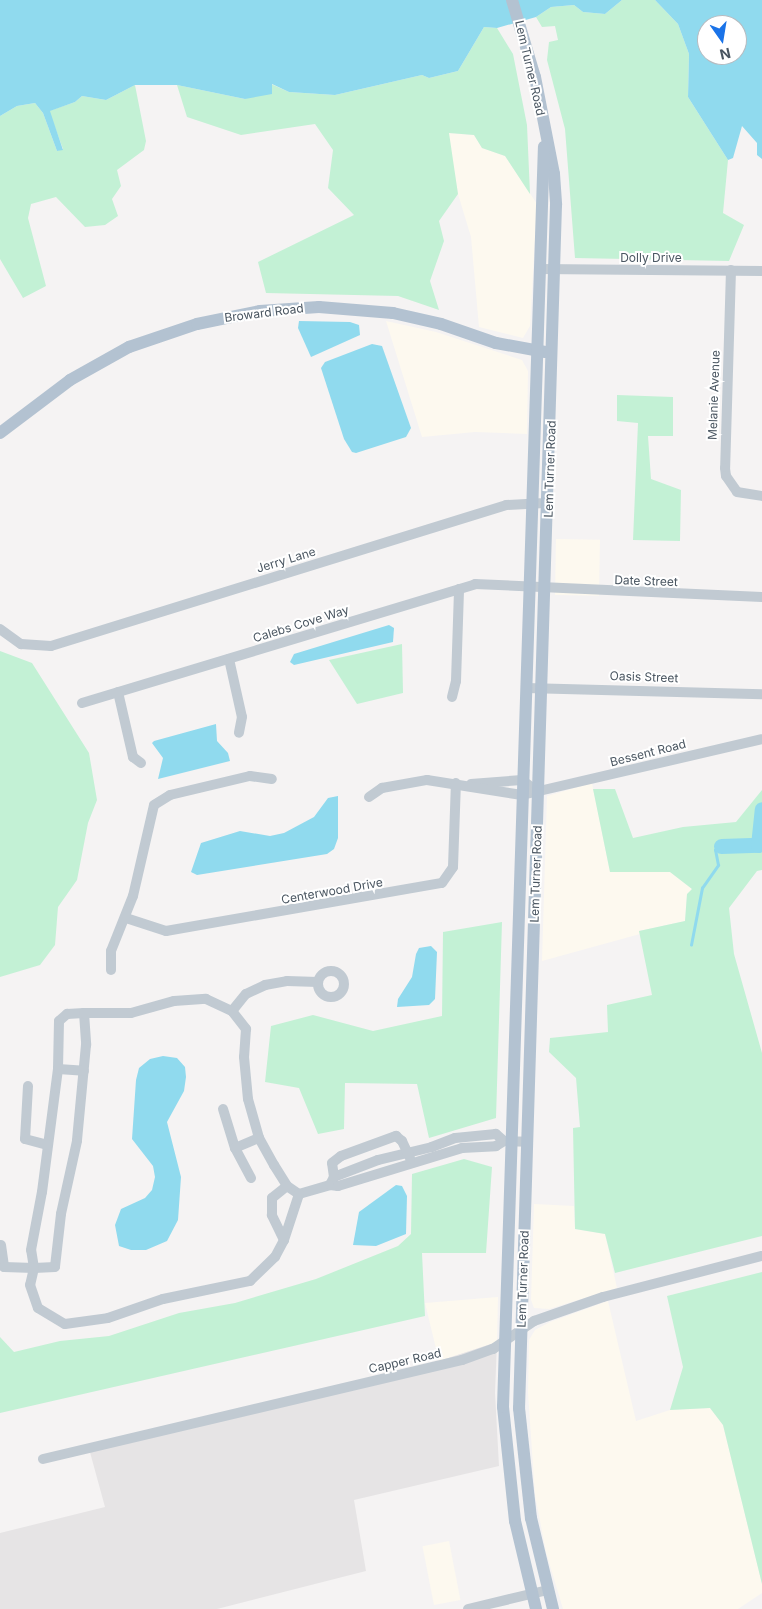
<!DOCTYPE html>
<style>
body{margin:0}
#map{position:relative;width:762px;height:1609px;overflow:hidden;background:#f5f3f3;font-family:Inter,sans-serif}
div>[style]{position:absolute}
.commercial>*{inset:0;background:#fdf9ef;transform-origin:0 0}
.education>*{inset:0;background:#e6e4e5}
.green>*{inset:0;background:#c3f1d5}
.water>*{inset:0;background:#90daee}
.stream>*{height:2.5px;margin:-1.25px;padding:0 1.25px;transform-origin:1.25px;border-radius:1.25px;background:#90daee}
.river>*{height:15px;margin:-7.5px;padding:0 7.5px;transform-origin:7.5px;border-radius:7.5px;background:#90daee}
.minor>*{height:10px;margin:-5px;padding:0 5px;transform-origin:5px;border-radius:5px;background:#c1cad2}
.minor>.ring{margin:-5px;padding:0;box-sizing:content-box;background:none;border:10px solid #c1cad2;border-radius:50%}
.major>*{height:12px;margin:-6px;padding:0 6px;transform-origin:6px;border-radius:6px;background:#b3c2d1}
span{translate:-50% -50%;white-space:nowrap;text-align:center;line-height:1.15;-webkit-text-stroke:4px #fff;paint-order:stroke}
.street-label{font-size:12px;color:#4a5661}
.north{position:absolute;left:697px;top:15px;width:50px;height:50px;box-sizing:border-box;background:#fff;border:1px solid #b7bbc0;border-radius:50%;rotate:167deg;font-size:14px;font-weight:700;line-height:20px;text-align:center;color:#4a5661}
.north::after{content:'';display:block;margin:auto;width:18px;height:22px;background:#1a73e8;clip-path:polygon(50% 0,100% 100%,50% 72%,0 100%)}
</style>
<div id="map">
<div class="commercial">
<div style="clip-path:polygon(448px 133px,474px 135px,482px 148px,505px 156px,537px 204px,530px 326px,523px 338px,479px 327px,471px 237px,458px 194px)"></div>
<div style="clip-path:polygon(386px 321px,436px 332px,522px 360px,528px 371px,527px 434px,475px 432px,422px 437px)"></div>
<div style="left:556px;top:539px;width:44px;height:56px;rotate:1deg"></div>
<div style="clip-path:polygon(592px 783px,610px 872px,670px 872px,692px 889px,687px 894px,685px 921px,639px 931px,640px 934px,542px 961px,547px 796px)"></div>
<div style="clip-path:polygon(534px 1204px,574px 1206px,575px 1229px,605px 1234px,617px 1288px,549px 1309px,534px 1308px,531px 1300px)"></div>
<div style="clip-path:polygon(498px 1297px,497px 1342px,439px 1361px,425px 1303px)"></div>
<div style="clip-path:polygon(608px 1301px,636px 1421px,670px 1410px,710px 1408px,723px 1425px,762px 1584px,762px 1593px,738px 1609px,563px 1609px,546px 1552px,535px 1495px,528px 1393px,529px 1340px,535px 1330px,550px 1322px)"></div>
<div style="left:449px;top:1541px;width:60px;height:27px;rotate:79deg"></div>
</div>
<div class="education">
<div style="clip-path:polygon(497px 1342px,495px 1393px,499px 1466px,354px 1500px,366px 1571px,217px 1609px,0 1609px,0 1533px,105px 1507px,88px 1445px,439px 1361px)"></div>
</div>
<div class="green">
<div style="clip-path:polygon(622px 0,655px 0,678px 24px,689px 54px,688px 97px,728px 160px,723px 213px,744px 225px,729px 261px,575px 258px,565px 129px,547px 60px,549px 42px,558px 40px,555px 26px,542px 27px,536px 17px,551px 7px,574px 5px,583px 12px,605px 14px)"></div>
<div style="clip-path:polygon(484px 27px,497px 28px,513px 54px,527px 125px,530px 194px,505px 156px,482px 148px,474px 135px,449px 133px,458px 194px,439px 221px,444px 241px,430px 281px,439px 310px,398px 296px,266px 293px,258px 262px,354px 215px,328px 188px,333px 150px,315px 124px,241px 135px,187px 117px,177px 85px,245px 99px,271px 84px,289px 92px,335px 95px,422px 75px,429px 78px,458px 71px)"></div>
<div style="clip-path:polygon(135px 85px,146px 141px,144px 150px,117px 170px,121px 186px,112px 199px,118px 216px,105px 225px,85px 227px,56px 197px,31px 204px,28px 218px,46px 286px,23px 298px,0 259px,0 116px,17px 106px,35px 103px,43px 113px,57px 151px,63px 149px,49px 111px,75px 102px,82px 96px,106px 100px)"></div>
<div style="clip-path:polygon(617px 395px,673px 397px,673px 436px,648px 436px,651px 479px,681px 490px,680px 541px,633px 540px,638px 423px,617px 421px)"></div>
<div style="clip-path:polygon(402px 644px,403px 693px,357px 704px,329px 660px)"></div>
<div style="clip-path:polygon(0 651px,32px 663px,89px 753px,97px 800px,88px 823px,77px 880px,58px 907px,55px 945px,40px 965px,0 977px)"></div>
<div style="clip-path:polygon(593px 789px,615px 789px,633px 838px,683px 827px,736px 822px,762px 790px,762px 870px,757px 871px,729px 908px,734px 954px,762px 1053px,762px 1236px,615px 1273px,605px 1234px,575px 1229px,573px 1128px,580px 1127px,576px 1078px,549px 1052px,550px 1038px,608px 1032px,607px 1005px,652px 995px,639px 931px,685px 921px,687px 894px,692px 889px,670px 872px,610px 872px)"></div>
<div style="clip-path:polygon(502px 922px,496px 1118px,429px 1138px,417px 1084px,345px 1083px,344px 1129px,318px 1134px,299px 1088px,265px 1082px,271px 1026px,313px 1015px,373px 1031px,442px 1016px,443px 932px)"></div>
<div style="clip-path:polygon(464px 1159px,492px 1167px,486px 1253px,422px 1253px,425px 1316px,0 1413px,0 1337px,14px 1352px,60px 1341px,109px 1336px,179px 1313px,235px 1303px,316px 1279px,398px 1246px,411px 1234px,412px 1174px)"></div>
<div style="clip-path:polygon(762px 1272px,762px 1584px,723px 1425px,710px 1408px,670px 1410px,683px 1367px,667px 1296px)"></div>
</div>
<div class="water">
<div style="clip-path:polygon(0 0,622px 0,605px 14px,583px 12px,574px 5px,551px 7px,536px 17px,497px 28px,484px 27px,458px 71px,429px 78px,422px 75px,335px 95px,289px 92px,272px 84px,272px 94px,245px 99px,177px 85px,135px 85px,106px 100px,82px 96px,75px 102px,50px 111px,63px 150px,57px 151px,43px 113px,35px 103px,17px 106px,0 116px)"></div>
<div style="clip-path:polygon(evenodd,651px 0,762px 0,762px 159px,757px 155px,757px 143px,742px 126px,733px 158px,728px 160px,688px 97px,689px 54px,678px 24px,655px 0,651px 0,707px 25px,737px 25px,737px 55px,707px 55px,707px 25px)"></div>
<div style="clip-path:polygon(299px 321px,350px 322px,359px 325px,360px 335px,311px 357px,298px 328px)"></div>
<div style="clip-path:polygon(372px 344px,382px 346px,411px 428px,406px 437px,356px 453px,352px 452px,344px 439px,321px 368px,325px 362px)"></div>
<div style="clip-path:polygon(389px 625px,394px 628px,393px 642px,294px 665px,290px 662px,294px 654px)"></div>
<div style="clip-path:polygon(216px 724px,217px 741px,228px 753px,230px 761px,158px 779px,163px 758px,152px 743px,154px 741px)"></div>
<div style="clip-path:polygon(338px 796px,338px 838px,334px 849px,327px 854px,197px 875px,191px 872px,201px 843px,240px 831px,270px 836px,284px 833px,314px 817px,328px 798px)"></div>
<div style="clip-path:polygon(431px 946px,437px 952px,435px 999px,429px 1005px,397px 1007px,398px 999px,412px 977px,416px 954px,419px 948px)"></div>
<div style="clip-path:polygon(163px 1056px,177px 1058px,185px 1067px,186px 1077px,184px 1091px,167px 1122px,181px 1177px,178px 1220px,167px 1241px,146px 1250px,131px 1250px,119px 1246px,115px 1225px,121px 1209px,145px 1198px,152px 1190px,155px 1177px,153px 1166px,132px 1139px,136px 1080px,139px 1068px,150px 1059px)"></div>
<div style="clip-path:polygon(396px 1185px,402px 1186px,407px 1196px,406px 1234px,376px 1246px,353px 1245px,359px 1212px)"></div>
</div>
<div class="stream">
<div style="left:691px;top:945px;width:58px;rotate:-79.1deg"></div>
<div style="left:702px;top:888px;width:28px;rotate:-55deg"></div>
<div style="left:718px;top:865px;width:15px;rotate:-101deg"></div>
<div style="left:715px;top:850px;width:7px;rotate:-34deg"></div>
</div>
<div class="river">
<div style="left:721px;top:846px;width:37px;rotate:-2deg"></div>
<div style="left:758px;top:845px;width:36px;rotate:-84deg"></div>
</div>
<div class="minor">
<div style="left:540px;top:269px;width:222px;rotate:0.5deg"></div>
<div style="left:731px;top:270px;width:198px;rotate:91.7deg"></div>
<div style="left:725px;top:468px;width:8px;rotate:83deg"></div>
<div style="left:726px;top:476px;width:19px;rotate:55deg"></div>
<div style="left:737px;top:492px;width:25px;rotate:9deg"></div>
<div style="left:0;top:629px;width:26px;rotate:36deg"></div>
<div style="left:21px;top:644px;width:30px;rotate:4deg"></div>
<div style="left:51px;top:646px;width:476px;rotate:-17.2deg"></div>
<div style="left:506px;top:505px;width:34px;rotate:-3deg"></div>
<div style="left:229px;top:659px;width:59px;rotate:77.4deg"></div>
<div style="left:242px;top:717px;width:16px;rotate:101deg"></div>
<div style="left:526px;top:688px;width:236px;rotate:1.5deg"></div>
<div style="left:118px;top:692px;width:67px;rotate:77deg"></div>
<div style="left:133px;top:757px;width:10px;rotate:37deg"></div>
<div style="left:452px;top:697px;width:16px;rotate:-76deg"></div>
<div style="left:456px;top:681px;width:92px;rotate:-88.1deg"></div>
<div style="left:82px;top:703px;width:411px;rotate:-16.8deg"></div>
<div style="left:475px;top:584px;width:287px;rotate:2.6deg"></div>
<div style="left:471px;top:784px;width:51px;rotate:-4.5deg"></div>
<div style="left:522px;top:780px;width:21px;rotate:37deg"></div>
<div style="left:369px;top:797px;width:16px;rotate:-35deg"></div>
<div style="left:382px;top:788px;width:46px;rotate:-10.1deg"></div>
<div style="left:427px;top:780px;width:96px;rotate:9deg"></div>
<div style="left:522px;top:795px;width:246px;rotate:-13.1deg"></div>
<div style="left:126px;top:918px;width:42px;rotate:18deg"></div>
<div style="left:166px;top:931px;width:280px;rotate:-9.9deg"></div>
<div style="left:442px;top:883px;width:19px;rotate:-55deg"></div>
<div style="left:453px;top:867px;width:84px;rotate:-88deg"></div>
<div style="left:111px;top:970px;width:19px;rotate:-90deg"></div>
<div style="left:111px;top:951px;width:59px;rotate:-68.2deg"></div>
<div style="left:133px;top:896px;width:93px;rotate:-77deg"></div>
<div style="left:154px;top:805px;width:19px;rotate:-32deg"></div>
<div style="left:170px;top:795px;width:82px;rotate:-13.4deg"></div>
<div style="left:250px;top:776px;width:22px;rotate:8deg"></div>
<div class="ring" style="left:318px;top:971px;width:16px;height:16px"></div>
<div style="left:232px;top:1011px;width:22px;rotate:-51deg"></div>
<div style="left:246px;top:994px;width:21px;rotate:-25deg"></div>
<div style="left:265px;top:985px;width:22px;rotate:-10deg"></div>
<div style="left:287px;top:981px;width:31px;rotate:2deg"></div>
<div style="left:84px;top:1013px;width:32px;rotate:86deg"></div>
<div style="left:86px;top:1045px;width:96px;rotate:95.4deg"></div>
<div style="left:77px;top:1141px;width:75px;rotate:102.4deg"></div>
<div style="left:61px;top:1214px;width:53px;rotate:96.5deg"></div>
<div style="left:55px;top:1267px;width:21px;rotate:177deg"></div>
<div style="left:34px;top:1268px;width:18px;rotate:-99deg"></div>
<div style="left:31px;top:1250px;width:59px;rotate:-79.3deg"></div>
<div style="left:42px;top:1192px;width:124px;rotate:-82.6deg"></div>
<div style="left:58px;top:1069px;width:48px;rotate:-88.8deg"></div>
<div style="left:59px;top:1021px;width:11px;rotate:-41deg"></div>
<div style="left:67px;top:1014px;width:17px;rotate:-3deg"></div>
<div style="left:84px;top:1013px;width:47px"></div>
<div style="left:131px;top:1013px;width:45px;rotate:-15.6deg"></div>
<div style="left:174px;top:1001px;width:32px;rotate:-4deg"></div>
<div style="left:206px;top:999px;width:29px;rotate:25deg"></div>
<div style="left:232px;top:1011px;width:23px;rotate:52deg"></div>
<div style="left:246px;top:1029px;width:28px;rotate:94deg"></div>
<div style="left:244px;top:1057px;width:42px;rotate:84.6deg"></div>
<div style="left:248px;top:1099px;width:41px;rotate:74.2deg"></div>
<div style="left:259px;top:1138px;width:31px;rotate:61deg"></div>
<div style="left:274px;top:1165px;width:25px;rotate:58deg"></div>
<div style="left:287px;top:1186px;width:14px;rotate:34deg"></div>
<div style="left:299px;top:1194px;width:32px;rotate:-16deg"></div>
<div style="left:58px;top:1069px;width:26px;rotate:4deg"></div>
<div style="left:28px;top:1086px;width:53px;rotate:93.2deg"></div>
<div style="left:25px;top:1139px;width:23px;rotate:15deg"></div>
<div style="left:223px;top:1109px;width:41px;rotate:72.9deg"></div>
<div style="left:504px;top:1141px;width:11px;rotate:-139deg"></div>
<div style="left:496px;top:1134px;width:41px;rotate:174.4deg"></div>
<div style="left:455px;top:1138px;width:25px;rotate:159deg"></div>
<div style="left:432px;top:1147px;width:56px;rotate:166.5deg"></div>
<div style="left:378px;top:1160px;width:47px;rotate:158.9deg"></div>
<div style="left:334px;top:1177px;width:9px;rotate:117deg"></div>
<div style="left:330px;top:1185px;width:8px;rotate:7deg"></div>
<div style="left:338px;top:1186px;width:130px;rotate:-17deg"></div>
<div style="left:462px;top:1148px;width:34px;rotate:-3deg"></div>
<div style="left:496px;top:1146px;width:9px;rotate:-32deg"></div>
<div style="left:504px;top:1141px;width:24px;rotate:2deg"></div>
<div style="left:334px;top:1177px;width:14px;rotate:-98deg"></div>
<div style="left:332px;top:1163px;width:11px;rotate:-38deg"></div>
<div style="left:341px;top:1156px;width:59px;rotate:-20deg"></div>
<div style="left:396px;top:1136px;width:8px;rotate:40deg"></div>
<div style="left:402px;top:1141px;width:19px;rotate:65deg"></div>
<div style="left:251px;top:1178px;width:34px;rotate:-118deg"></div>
<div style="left:235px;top:1148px;width:26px;rotate:-23deg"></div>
<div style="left:284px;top:1240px;width:48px;rotate:-71.9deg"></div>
<div style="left:1px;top:1245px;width:22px;rotate:82deg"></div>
<div style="left:4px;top:1267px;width:30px;rotate:2deg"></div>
<div style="left:34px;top:1268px;width:17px;rotate:103deg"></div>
<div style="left:30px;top:1285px;width:24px;rotate:71deg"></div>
<div style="left:38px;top:1308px;width:31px;rotate:31deg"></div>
<div style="left:65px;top:1324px;width:43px;rotate:-7.9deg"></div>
<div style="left:108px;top:1318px;width:58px;rotate:-19.1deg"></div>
<div style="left:163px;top:1299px;width:89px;rotate:-11.7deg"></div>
<div style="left:250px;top:1281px;width:35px;rotate:-44deg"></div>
<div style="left:275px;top:1257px;width:19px;rotate:-62deg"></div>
<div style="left:284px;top:1240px;width:28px;rotate:-116deg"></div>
<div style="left:272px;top:1215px;width:17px;rotate:-90deg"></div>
<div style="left:272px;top:1198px;width:19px;rotate:-39deg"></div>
<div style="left:43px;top:1459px;width:431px;rotate:-13.3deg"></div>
<div style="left:462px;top:1360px;width:33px;rotate:-20deg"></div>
<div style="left:493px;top:1349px;width:50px;rotate:-34.3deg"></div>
<div style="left:534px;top:1321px;width:73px;rotate:-19.2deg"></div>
<div style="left:603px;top:1297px;width:164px;rotate:-14.5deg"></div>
<div style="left:468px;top:1609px;width:82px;rotate:-13.4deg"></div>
</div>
<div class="major">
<div style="left:512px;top:0;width:80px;rotate:73.4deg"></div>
<div style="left:535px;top:77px;width:99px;rotate:78.9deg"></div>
<div style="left:554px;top:174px;width:31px;rotate:86deg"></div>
<div style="left:556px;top:205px;width:1204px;rotate:91.76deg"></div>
<div style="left:519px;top:1408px;width:111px;rotate:83.8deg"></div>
<div style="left:531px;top:1518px;width:94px;rotate:76.4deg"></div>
<div style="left:0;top:433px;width:88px;rotate:-37.1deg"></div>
<div style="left:70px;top:380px;width:68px;rotate:-29.2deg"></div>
<div style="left:129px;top:347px;width:72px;rotate:-18.7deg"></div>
<div style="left:197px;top:324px;width:64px;rotate:-11.7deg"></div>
<div style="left:260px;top:311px;width:59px;rotate:-3.9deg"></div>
<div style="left:319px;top:307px;width:74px;rotate:4.6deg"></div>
<div style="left:393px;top:313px;width:49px;rotate:12.9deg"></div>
<div style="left:441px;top:324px;width:58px;rotate:19.1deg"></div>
<div style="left:496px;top:343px;width:50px;rotate:10.4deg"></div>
<div style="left:536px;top:1609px;width:90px;rotate:-103.4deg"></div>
<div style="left:515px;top:1521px;width:115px;rotate:-96deg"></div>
<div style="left:503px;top:1407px;width:1261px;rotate:-88.14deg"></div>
</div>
<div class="street-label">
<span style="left:530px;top:68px;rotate:77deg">Lem Turner Road</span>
<span style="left:651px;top:258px">Dolly Drive</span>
<span style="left:264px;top:313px;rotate:-7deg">Broward Road</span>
<span style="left:714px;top:395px;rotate:-88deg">Melanie Avenue</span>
<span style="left:550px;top:469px;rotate:-88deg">Lem Turner Road</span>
<span style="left:286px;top:560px;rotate:-17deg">Jerry Lane</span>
<span style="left:646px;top:581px;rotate:2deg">Date Street</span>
<span style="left:301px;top:624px;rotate:-17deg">Calebs Cove Way</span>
<span style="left:644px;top:677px;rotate:2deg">Oasis Street</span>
<span style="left:648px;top:753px;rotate:-14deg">Bessent Road</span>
<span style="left:536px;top:874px;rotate:-88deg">Lem Turner Road</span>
<span style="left:332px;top:891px;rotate:-10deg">Centerwood Drive</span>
<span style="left:523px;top:1279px;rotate:-88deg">Lem Turner Road</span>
<span style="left:405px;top:1361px;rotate:-13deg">Capper Road</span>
</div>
<div class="north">N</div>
</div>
